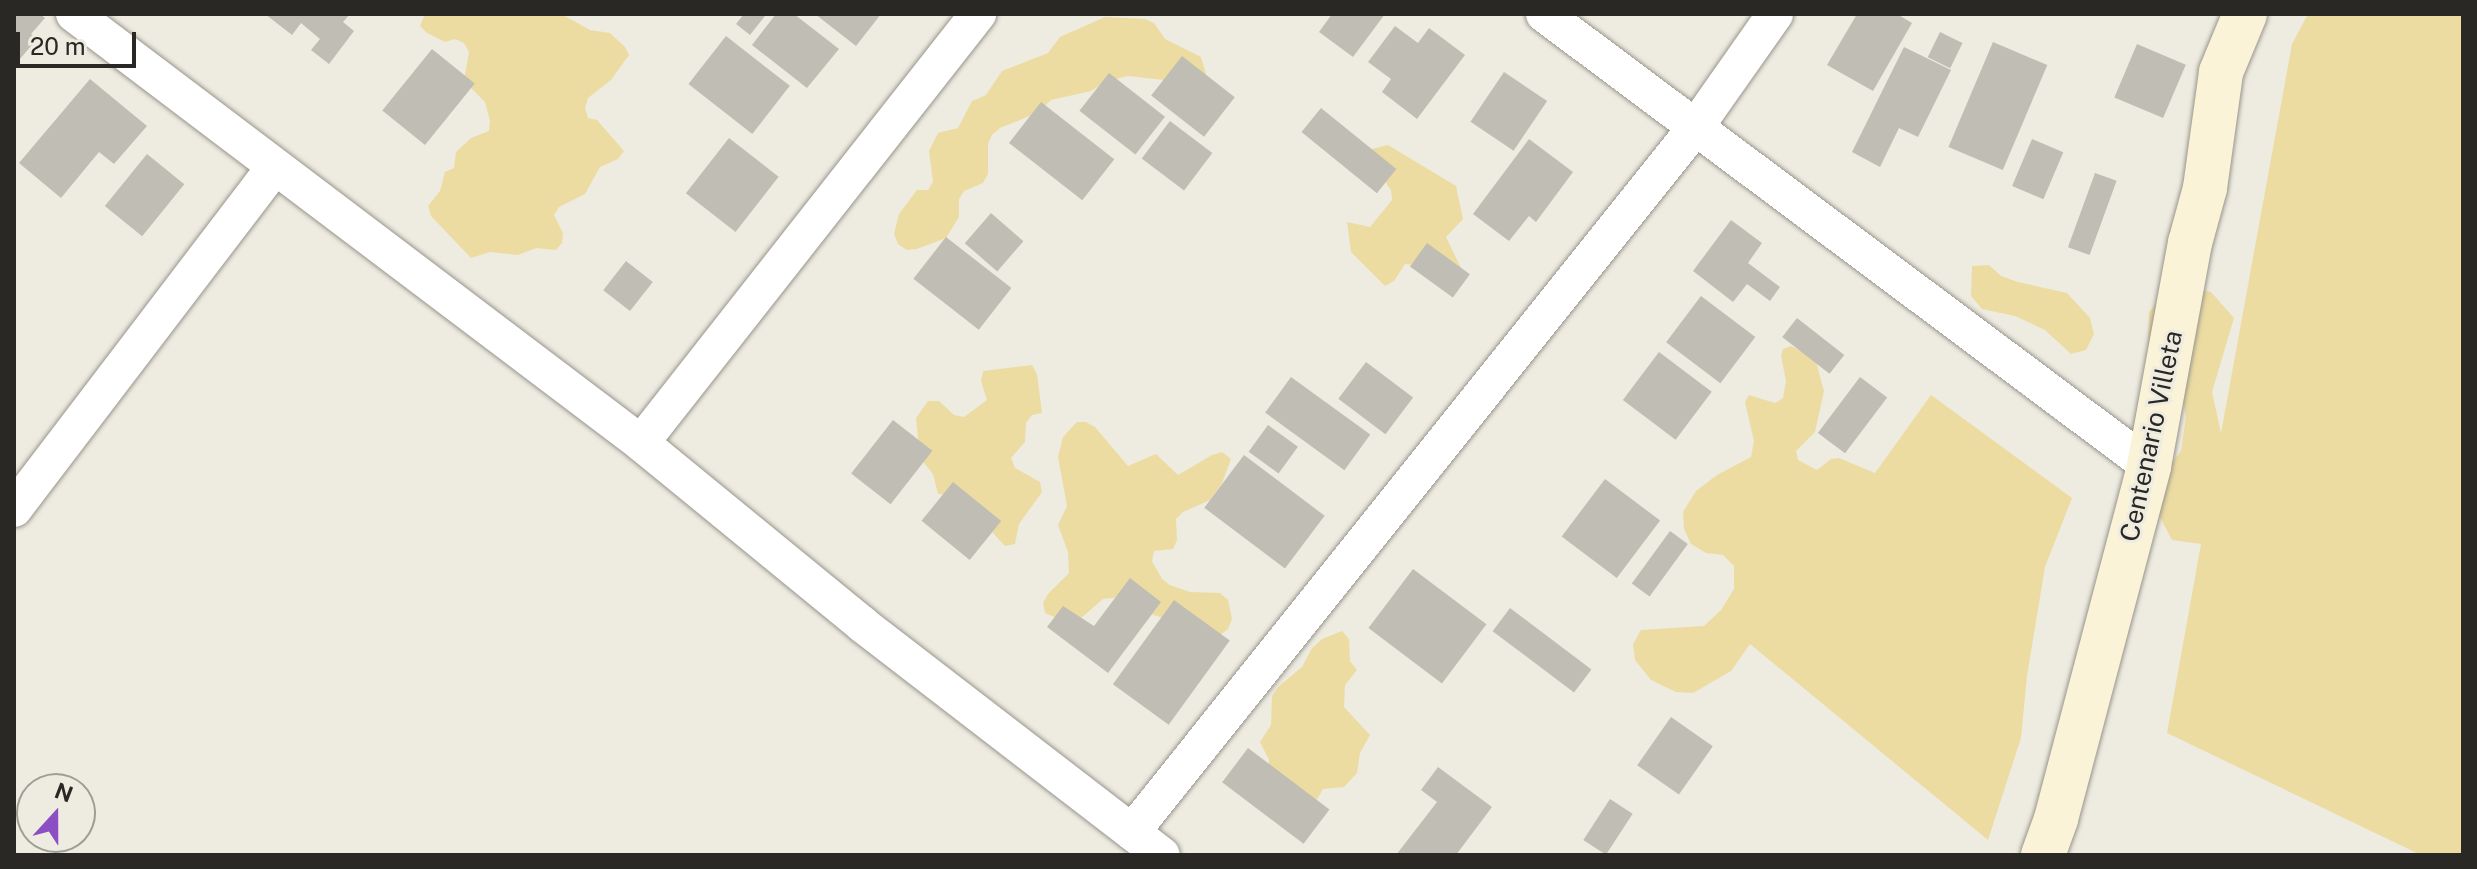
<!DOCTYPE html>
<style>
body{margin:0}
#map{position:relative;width:2477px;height:869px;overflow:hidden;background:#eeebe1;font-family:"Public Sans",sans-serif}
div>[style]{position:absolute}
.green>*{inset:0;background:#ecdca2}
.building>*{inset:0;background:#c0beb4;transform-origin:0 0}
.roads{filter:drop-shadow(0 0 2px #98958c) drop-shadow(0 0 2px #98958c)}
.minor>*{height:36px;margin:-18px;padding:0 18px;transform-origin:18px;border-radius:18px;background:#fff}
.secondary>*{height:44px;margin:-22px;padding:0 22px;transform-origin:22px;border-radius:22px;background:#faf3d7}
span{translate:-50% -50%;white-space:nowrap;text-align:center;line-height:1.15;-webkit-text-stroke:6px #eeebe1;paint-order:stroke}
.street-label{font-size:26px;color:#292824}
.frame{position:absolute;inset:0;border:16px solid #292824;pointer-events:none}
.north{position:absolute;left:16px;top:773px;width:80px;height:80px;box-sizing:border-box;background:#eeebe1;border:2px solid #9f9d95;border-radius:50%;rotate:21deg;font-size:22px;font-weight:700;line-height:32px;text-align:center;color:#292824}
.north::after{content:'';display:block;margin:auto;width:28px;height:36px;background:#8b4ec4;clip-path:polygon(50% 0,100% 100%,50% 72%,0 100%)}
.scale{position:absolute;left:16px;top:32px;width:120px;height:36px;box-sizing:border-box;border:4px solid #292824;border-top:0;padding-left:10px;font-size:24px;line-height:28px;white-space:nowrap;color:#292824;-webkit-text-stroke:6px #eeebe1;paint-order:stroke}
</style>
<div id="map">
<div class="green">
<div style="clip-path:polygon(425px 14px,563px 15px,590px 30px,610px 33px,625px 47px,629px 55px,611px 80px,588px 98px,585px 108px,588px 118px,597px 120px,624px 151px,618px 159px,600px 167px,585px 194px,559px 207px,554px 215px,563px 233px,562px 243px,556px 250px,536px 248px,518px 255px,490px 252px,471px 258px,431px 216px,428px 206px,440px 191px,445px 172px,454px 168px,456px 152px,471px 138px,489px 131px,490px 121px,485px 102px,464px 81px,469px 52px,464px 43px,455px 39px,445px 42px,427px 33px,420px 26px)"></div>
<div style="clip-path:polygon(2308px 14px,2463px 14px,2463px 855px,2421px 855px,2167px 733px,2201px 544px,2172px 540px,2155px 508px,2160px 478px,2181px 451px,2186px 417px,2183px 401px,2148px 345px,2149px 312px,2160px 299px,2195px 289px,2211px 292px,2234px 318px,2212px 392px,2221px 433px,2292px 44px)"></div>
<div style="clip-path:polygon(1105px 17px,1145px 19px,1154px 23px,1165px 39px,1201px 57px,1209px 85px,1128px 76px,1107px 81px,1091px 91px,1051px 100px,1037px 113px,1000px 128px,992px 135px,988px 144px,988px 174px,983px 183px,964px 191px,959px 199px,959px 217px,946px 238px,917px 249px,907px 250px,898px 244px,894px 234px,899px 214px,917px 190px,928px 190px,933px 182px,929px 151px,938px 133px,958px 128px,972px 101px,986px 95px,1002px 71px,1048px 53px,1060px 37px)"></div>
<div style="clip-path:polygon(1388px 145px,1456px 186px,1463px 219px,1446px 237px,1461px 268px,1405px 264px,1394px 281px,1385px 286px,1351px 252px,1347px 222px,1370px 227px,1392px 200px,1391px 190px,1363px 151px)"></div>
<div style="clip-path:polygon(1989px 265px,2001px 276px,2018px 282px,2067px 293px,2090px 318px,2094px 334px,2086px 350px,2071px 354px,2045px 330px,2015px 316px,1982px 309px,1971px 296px,1972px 266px)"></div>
<div style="clip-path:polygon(1791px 346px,1815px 358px,1824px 391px,1815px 432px,1796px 451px,1798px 460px,1817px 470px,1831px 459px,1839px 458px,1875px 473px,1931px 395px,2072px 498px,2045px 567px,2027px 676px,2021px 738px,1988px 840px,1750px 644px,1731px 671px,1693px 693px,1676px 692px,1651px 680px,1635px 660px,1633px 644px,1641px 630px,1704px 626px,1721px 610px,1734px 589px,1734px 566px,1723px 555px,1706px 553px,1691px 544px,1684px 529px,1683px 512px,1696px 491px,1717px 475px,1751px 457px,1754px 441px,1745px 402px,1749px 395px,1775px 403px,1783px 398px,1786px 381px,1781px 356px,1783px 349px)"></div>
<div style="clip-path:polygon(1032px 365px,1037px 374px,1042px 413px,1032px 415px,1026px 423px,1025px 442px,1011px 458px,1015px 468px,1040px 482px,1042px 492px,1019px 524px,1015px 544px,1005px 546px,958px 495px,938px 494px,933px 474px,920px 458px,916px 418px,928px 401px,939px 401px,954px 415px,964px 417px,987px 400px,981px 381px,983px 371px)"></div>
<div style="clip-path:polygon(1077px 422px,1086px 422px,1095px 427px,1128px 466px,1156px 454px,1178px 475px,1212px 455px,1222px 452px,1231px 459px,1222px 483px,1210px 500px,1183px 512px,1176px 519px,1177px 540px,1173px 549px,1154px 551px,1152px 561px,1162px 579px,1170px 585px,1190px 592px,1220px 593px,1228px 600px,1232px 619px,1228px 629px,1220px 635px,1147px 613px,1122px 597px,1103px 599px,1073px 625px,1045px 613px,1043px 603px,1048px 594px,1069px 573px,1068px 552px,1058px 525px,1067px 506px,1058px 457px,1063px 437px)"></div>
<div style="clip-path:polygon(1342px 631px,1349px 639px,1350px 661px,1357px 670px,1345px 685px,1344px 707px,1370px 735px,1360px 753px,1357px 773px,1344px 787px,1323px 789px,1313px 806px,1268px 780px,1269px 760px,1260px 742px,1271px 725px,1272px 696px,1278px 687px,1302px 667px,1312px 648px,1322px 639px)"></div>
</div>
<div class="building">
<div style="clip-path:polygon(14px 14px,40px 14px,45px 18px,31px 34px,37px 39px,14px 66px)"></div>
<div style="clip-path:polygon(265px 14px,350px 14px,343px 22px,354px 31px,329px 64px,311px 50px,320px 39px,301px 23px,292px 35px)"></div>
<div style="clip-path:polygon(744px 14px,765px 16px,750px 35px,736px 24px)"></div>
<div style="clip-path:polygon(776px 14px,794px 14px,839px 49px,807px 88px,752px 45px)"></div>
<div style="clip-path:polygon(815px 14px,881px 14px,856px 46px)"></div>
<div style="clip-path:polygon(1332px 14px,1385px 14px,1353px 57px,1319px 32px)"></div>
<div style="clip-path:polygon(1857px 14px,1897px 14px,1912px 23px,1873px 91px,1827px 65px)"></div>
<div style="clip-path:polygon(1395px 26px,1418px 43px,1429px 28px,1465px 55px,1417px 119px,1382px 92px,1391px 79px,1368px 62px)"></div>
<div style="left:1940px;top:32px;width:25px;height:28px;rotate:26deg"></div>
<div style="left:726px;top:36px;width:81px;height:61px;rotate:38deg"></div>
<div style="left:1993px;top:42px;width:59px;height:114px;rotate:23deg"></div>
<div style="left:2137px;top:44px;width:53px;height:58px;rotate:23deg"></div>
<div style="clip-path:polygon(1904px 47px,1951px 70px,1918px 137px,1899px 128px,1880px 167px,1852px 152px)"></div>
<div style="left:432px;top:49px;width:55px;height:79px;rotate:39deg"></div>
<div style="left:1182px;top:56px;width:67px;height:50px;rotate:38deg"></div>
<div style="left:1504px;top:72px;width:52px;height:60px;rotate:34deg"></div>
<div style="left:1109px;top:73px;width:71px;height:48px;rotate:38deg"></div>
<div style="clip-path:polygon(90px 79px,147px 126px,114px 164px,99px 152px,61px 198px,19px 163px)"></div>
<div style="left:1041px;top:102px;width:93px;height:52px;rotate:38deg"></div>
<div style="left:1321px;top:108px;width:97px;height:31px;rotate:39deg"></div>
<div style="left:1170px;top:121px;width:53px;height:47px;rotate:37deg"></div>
<div style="left:729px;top:138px;width:63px;height:70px;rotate:38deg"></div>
<div style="clip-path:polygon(1529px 139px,1573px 172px,1536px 222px,1529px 216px,1509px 241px,1473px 214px)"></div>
<div style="left:2032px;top:139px;width:34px;height:51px;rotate:23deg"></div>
<div style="left:147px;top:154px;width:48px;height:67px;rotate:39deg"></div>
<div style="left:2095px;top:173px;width:23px;height:79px;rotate:20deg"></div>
<div style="left:991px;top:213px;width:43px;height:40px;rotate:41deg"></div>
<div style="clip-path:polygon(1731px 220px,1762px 243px,1748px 263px,1780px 287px,1770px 301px,1747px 284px,1733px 302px,1693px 271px)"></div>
<div style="left:946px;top:237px;width:83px;height:53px;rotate:38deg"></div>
<div style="left:1427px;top:243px;width:53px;height:29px;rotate:36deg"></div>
<div style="left:626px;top:261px;width:34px;height:37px;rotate:38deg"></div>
<div style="left:1701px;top:296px;width:68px;height:58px;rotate:37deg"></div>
<div style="left:1797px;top:318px;width:60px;height:24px;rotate:38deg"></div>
<div style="left:1659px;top:352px;width:66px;height:60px;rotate:37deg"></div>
<div style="left:1366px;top:362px;width:59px;height:46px;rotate:37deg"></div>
<div style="left:1291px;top:377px;width:98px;height:44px;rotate:36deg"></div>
<div style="left:1860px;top:377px;width:34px;height:70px;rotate:37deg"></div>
<div style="left:893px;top:420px;width:50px;height:68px;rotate:38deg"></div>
<div style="left:1268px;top:425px;width:37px;height:33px;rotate:36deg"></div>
<div style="left:1244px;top:455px;width:101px;height:66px;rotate:37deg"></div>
<div style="left:1605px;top:479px;width:69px;height:72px;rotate:37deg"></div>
<div style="left:953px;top:482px;width:62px;height:50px;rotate:39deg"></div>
<div style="left:1670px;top:531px;width:22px;height:65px;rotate:36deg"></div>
<div style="left:1413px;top:569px;width:92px;height:74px;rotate:37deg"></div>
<div style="clip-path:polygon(1130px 578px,1161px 602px,1108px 673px,1047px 627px,1063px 606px,1094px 626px)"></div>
<div style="left:1174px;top:600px;width:69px;height:104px;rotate:36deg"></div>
<div style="left:1510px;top:608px;width:102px;height:29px;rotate:37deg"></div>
<div style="left:1671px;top:717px;width:51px;height:59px;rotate:35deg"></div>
<div style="left:1248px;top:748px;width:102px;height:43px;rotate:37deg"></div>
<div style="clip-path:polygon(1438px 767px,1492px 807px,1456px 855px,1396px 855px,1437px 802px,1421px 790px)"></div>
<div style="left:1610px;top:799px;width:27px;height:49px;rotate:33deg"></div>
</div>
<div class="roads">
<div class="minor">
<div style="left:74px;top:14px;width:711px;rotate:37.11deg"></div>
<div style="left:641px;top:443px;width:287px;rotate:39.3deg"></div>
<div style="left:863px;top:625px;width:377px;rotate:37.6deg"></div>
<div style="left:1544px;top:14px;width:755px;rotate:36.76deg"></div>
<div style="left:641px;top:443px;width:546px;rotate:-51.85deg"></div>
<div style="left:14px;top:509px;width:429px;rotate:-52.7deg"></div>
<div style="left:1132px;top:832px;width:901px;rotate:-51.35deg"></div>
<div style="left:1695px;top:128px;width:139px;rotate:-54.9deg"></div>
</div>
<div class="secondary">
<div style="left:2043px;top:855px;width:38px;rotate:-70deg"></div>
<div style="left:2056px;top:819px;width:365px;rotate:-75.2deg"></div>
<div style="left:2149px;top:466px;width:227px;rotate:-79.6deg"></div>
<div style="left:2190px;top:243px;width:57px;rotate:-74.7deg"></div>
<div style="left:2205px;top:188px;width:117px;rotate:-82.1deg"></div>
<div style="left:2221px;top:72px;width:63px;rotate:-67.5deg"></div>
</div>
</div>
<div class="street-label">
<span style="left:2151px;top:436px;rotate:-78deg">Centenario Villeta</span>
</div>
<div class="frame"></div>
<div class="north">N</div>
<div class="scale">20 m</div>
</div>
